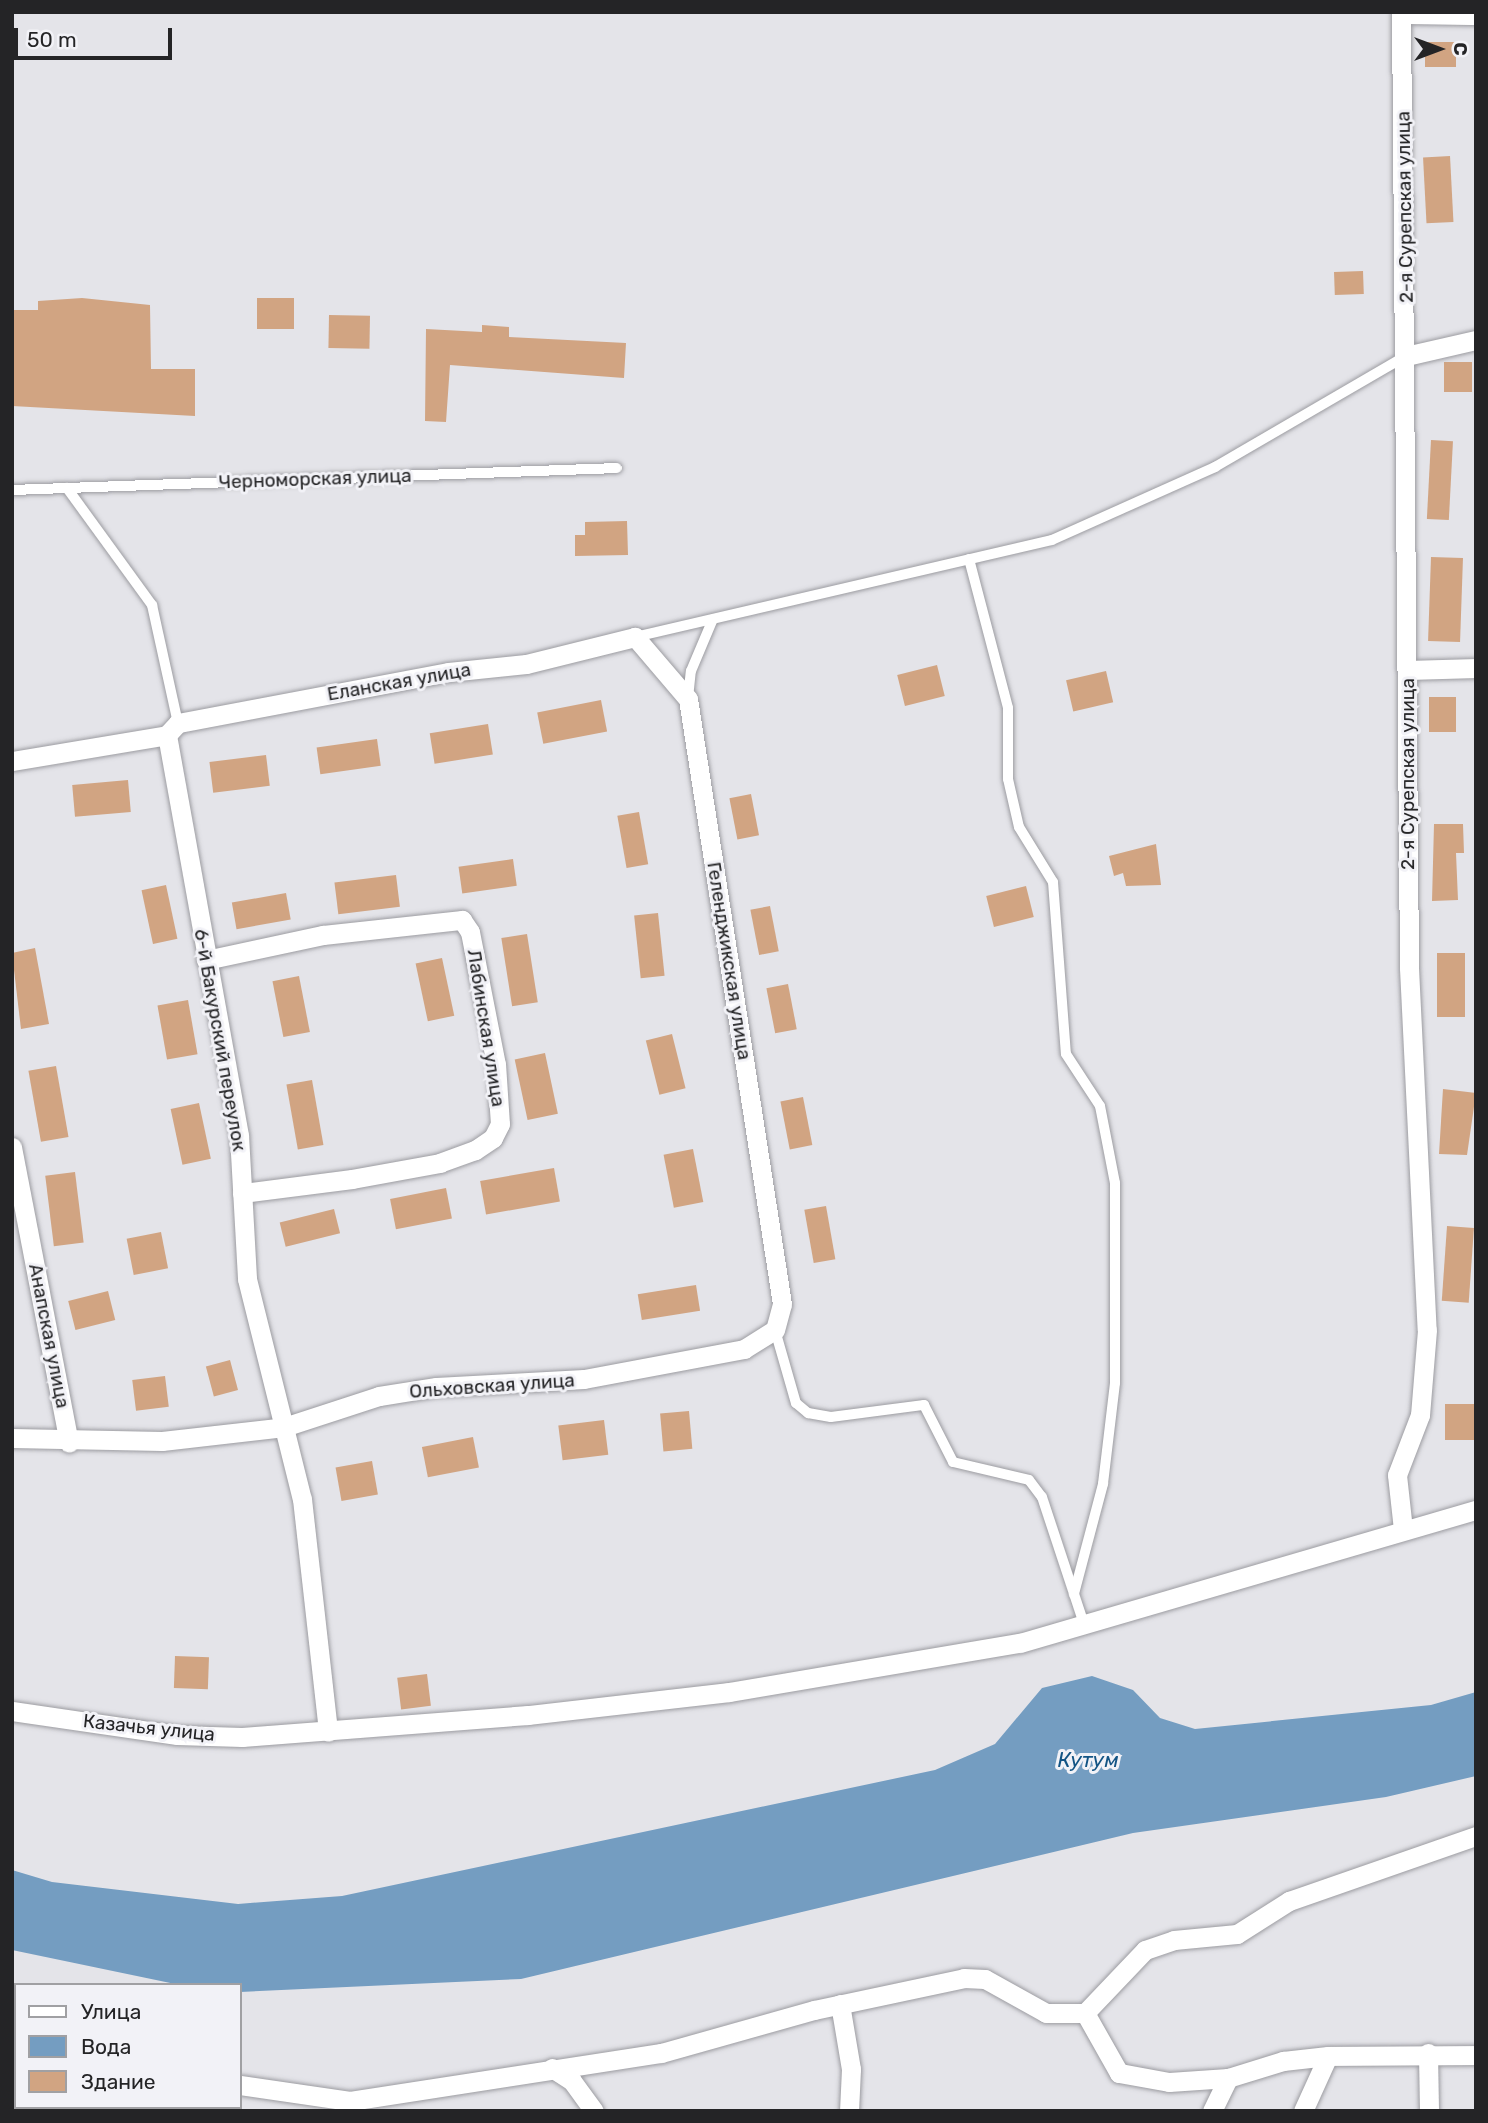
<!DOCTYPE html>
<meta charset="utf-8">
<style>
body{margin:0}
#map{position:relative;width:1488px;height:2123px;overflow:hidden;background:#e4e4e9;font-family:Rubik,sans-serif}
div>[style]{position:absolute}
.water>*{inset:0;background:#749dc1}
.building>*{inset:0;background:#d1a482;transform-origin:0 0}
.roads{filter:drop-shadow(0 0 2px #9c9ca1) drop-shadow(0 0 2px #9c9ca1)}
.service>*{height:10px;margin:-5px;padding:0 5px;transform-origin:5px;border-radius:5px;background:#fff}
.minor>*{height:19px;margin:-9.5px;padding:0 9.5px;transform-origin:9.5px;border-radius:9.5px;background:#fff}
span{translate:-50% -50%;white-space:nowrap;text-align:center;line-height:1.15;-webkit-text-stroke:6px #f2f2f7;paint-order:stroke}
.street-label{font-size:19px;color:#242426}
.water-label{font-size:21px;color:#135484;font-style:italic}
.frame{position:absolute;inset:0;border:14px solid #242426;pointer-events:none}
.legend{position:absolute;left:14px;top:1983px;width:228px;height:126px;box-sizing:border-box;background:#f2f2f7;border:2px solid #a0a0a3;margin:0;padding:9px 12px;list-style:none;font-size:21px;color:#242426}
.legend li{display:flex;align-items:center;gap:14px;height:35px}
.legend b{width:35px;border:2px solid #a0a0a3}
.north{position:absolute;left:1404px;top:14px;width:70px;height:70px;-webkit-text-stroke:5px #f2f2f7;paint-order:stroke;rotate:90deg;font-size:19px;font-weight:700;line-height:28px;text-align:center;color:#242426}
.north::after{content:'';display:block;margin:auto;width:24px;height:32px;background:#242426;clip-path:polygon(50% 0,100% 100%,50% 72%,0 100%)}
.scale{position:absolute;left:14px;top:28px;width:158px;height:32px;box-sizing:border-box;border:4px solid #242426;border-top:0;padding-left:9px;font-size:21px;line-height:24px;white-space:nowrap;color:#242426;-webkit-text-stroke:5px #f2f2f7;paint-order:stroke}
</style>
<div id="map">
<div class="water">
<div style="clip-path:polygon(1092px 1676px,1133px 1690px,1160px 1718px,1195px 1729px,1431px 1705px,1476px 1692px,1476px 1776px,1386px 1797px,1133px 1833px,521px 1979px,240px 1992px,240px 1985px,180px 1985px,12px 1950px,12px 1870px,52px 1882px,238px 1904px,342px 1896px,935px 1770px,995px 1744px,1042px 1688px)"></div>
</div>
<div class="building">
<div style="left:1425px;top:42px;width:31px;height:25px"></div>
<div style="left:1450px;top:156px;width:66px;height:27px;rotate:87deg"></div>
<div style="left:1363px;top:271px;width:23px;height:29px;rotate:88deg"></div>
<div style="clip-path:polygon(82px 298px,150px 305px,151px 369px,195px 369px,195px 416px,12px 406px,12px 310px,38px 310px,38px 301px)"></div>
<div style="left:257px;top:298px;width:37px;height:31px"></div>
<div style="left:329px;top:315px;width:41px;height:33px;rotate:1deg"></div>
<div style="clip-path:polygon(482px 325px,509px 327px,509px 337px,626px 343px,624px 378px,450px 365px,446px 422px,425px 421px,426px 329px,482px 332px)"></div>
<div style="left:1444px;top:362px;width:28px;height:30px"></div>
<div style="left:1431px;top:440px;width:22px;height:79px;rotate:3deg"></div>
<div style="clip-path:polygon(627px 521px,628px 555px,575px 556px,575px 535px,585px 535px,585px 522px)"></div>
<div style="left:1431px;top:557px;width:32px;height:84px;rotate:2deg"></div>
<div style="left:937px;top:665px;width:32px;height:41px;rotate:76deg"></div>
<div style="left:1106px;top:671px;width:32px;height:41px;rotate:77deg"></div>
<div style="left:1456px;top:697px;width:35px;height:27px;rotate:90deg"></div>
<div style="left:601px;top:700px;width:32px;height:65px;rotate:79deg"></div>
<div style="left:488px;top:724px;width:31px;height:59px;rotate:81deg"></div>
<div style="left:377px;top:739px;width:27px;height:61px;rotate:82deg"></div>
<div style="left:266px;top:755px;width:31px;height:57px;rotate:83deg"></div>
<div style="left:128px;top:780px;width:32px;height:56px;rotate:85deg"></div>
<div style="left:751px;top:794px;width:42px;height:22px;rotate:79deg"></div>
<div style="left:639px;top:812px;width:53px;height:22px;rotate:80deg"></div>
<div style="clip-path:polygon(1434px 824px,1463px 824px,1464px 853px,1456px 853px,1458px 900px,1432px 901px)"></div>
<div style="clip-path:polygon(1156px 844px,1161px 885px,1126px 886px,1123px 873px,1114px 876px,1109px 856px)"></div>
<div style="left:513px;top:859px;width:27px;height:55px;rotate:82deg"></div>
<div style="left:396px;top:875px;width:32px;height:62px;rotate:83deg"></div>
<div style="left:166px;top:885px;width:55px;height:25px;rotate:78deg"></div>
<div style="left:1026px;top:886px;width:32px;height:41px;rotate:76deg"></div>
<div style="left:286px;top:893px;width:27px;height:55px;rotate:80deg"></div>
<div style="left:770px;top:906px;width:46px;height:20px;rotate:79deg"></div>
<div style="left:658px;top:913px;width:63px;height:24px;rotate:84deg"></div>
<div style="left:527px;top:934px;width:69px;height:26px;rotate:81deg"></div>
<div style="clip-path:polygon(35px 948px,49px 1024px,21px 1029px,12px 953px)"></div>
<div style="left:1437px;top:953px;width:28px;height:64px"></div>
<div style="left:442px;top:958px;width:59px;height:27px;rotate:78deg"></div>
<div style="left:299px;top:976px;width:57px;height:27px;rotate:79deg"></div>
<div style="left:788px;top:984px;width:46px;height:22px;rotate:79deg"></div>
<div style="left:188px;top:1000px;width:55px;height:31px;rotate:80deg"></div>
<div style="left:672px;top:1034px;width:56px;height:27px;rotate:76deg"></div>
<div style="left:545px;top:1053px;width:62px;height:31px;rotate:78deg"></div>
<div style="left:56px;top:1066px;width:72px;height:28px;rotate:80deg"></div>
<div style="left:312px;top:1080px;width:66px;height:26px;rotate:80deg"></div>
<div style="clip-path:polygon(1443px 1089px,1476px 1093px,1467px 1155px,1439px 1154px)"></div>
<div style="left:803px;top:1097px;width:49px;height:23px;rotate:79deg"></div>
<div style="left:199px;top:1103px;width:57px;height:29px;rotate:78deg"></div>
<div style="left:693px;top:1149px;width:54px;height:30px;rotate:79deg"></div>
<div style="left:554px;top:1168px;width:34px;height:75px;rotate:80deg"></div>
<div style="left:75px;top:1172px;width:71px;height:30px;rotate:83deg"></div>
<div style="left:446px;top:1188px;width:31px;height:57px;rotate:79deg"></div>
<div style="left:826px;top:1206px;width:54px;height:22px;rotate:80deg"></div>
<div style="left:334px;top:1209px;width:25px;height:56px;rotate:76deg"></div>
<div style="left:1447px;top:1226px;width:27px;height:75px;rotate:4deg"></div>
<div style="left:161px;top:1232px;width:37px;height:35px;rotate:79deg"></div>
<div style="left:696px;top:1285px;width:26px;height:59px;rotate:81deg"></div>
<div style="left:108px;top:1291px;width:30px;height:41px;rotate:76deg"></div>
<div style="left:230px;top:1360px;width:31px;height:25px;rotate:75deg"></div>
<div style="left:165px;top:1376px;width:31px;height:33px;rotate:83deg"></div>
<div style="left:1445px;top:1404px;width:31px;height:36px"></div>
<div style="left:689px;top:1411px;width:38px;height:29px;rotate:85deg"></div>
<div style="left:604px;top:1420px;width:35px;height:46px;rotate:83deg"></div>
<div style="left:473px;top:1437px;width:31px;height:52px;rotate:79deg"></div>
<div style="left:372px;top:1461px;width:34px;height:37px;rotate:80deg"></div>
<div style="left:175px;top:1656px;width:34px;height:32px;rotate:2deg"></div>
<div style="left:427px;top:1674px;width:32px;height:30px;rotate:83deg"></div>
</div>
<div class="roads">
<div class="service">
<div style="left:67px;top:488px;width:145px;rotate:54deg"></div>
<div style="left:152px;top:605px;width:121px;rotate:77.6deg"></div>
<div style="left:12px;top:490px;width:605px;rotate:-2.08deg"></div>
<div style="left:969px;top:559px;width:154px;rotate:75.3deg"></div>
<div style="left:1008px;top:708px;width:71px;rotate:90deg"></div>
<div style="left:1008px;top:779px;width:49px;rotate:77.1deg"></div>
<div style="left:1019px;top:827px;width:65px;rotate:58.3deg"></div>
<div style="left:1053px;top:882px;width:172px;rotate:85.7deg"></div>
<div style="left:1066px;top:1054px;width:62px;rotate:56.8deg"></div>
<div style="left:1100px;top:1106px;width:78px;rotate:79deg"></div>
<div style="left:1115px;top:1183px;width:200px;rotate:90deg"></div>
<div style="left:1115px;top:1383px;width:102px;rotate:96.8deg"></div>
<div style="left:1103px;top:1484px;width:114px;rotate:104.8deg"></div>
<div style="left:635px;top:637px;width:428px;rotate:-13.1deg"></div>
<div style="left:1052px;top:540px;width:179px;rotate:-24.1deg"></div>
<div style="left:1215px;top:467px;width:221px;rotate:-30.2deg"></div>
<div style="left:688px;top:698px;width:27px;rotate:-84deg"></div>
<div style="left:691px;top:671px;width:56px;rotate:-67.1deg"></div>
<div style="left:775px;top:1330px;width:76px;rotate:74deg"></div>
<div style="left:796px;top:1403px;width:16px;rotate:40deg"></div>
<div style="left:808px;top:1413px;width:23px;rotate:10deg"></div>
<div style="left:831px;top:1417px;width:94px;rotate:-7.4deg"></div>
<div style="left:924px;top:1405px;width:64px;rotate:63deg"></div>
<div style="left:953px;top:1462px;width:78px;rotate:13.3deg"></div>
<div style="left:1029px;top:1480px;width:21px;rotate:53deg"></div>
<div style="left:1042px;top:1497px;width:134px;rotate:71.7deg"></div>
</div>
<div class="minor">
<div style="left:1401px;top:12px;width:956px;rotate:89.52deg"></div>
<div style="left:1409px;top:968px;width:362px;rotate:87.2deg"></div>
<div style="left:1427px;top:1330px;width:85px;rotate:94.7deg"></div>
<div style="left:1420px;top:1415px;width:64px;rotate:111deg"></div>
<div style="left:1397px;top:1475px;width:54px;rotate:83.7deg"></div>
<div style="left:1402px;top:14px;width:74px;rotate:0.8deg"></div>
<div style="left:1406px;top:356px;width:72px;rotate:-12.9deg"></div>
<div style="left:1408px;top:670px;width:68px;rotate:-1.7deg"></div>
<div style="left:167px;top:735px;width:406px;rotate:79.8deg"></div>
<div style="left:239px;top:1135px;width:144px;rotate:86.8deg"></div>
<div style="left:247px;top:1279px;width:227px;rotate:76deg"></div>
<div style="left:302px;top:1499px;width:234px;rotate:83.6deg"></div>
<div style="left:12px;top:761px;width:157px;rotate:-9.5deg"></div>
<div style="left:206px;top:960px;width:120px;rotate:-12.1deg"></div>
<div style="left:323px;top:935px;width:140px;rotate:-6.2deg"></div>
<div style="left:462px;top:920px;width:14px;rotate:56deg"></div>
<div style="left:470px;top:932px;width:135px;rotate:78.9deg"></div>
<div style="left:496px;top:1064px;width:60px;rotate:86.2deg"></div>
<div style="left:500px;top:1124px;width:16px;rotate:117deg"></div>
<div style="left:493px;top:1138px;width:22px;rotate:146deg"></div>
<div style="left:475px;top:1150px;width:37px;rotate:160deg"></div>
<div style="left:440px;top:1163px;width:89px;rotate:169.7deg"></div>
<div style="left:352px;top:1179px;width:111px;rotate:172.7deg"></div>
<div style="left:12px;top:1147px;width:301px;rotate:79.1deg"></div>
<div style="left:12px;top:1438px;width:150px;rotate:1.1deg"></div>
<div style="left:162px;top:1441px;width:123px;rotate:-6.5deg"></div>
<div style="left:284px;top:1427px;width:100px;rotate:-18.1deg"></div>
<div style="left:379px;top:1396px;width:58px;rotate:-9deg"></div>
<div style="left:436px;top:1387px;width:148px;rotate:-3.1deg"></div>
<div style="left:584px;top:1379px;width:163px;rotate:-10.6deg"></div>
<div style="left:744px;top:1349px;width:36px;rotate:-32deg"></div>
<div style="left:775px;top:1330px;width:27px;rotate:-75deg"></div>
<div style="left:782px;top:1304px;width:612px;rotate:-98.83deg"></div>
<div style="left:688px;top:699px;width:82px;rotate:-130.5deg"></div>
<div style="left:635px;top:637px;width:112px;rotate:166.1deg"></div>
<div style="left:526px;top:664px;width:78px;rotate:174.1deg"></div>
<div style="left:448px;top:672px;width:275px;rotate:169.3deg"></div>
<div style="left:178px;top:723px;width:16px;rotate:133deg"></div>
<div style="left:12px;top:1711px;width:167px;rotate:8.3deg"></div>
<div style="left:177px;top:1735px;width:65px;rotate:1.8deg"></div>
<div style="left:242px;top:1737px;width:287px;rotate:-4.4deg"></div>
<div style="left:528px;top:1715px;width:202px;rotate:-6.5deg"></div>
<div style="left:729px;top:1692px;width:295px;rotate:-9.6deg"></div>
<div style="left:1020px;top:1643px;width:475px;rotate:-16.3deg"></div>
<div style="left:840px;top:2004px;width:66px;rotate:80.4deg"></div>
<div style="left:851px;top:2069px;width:42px;rotate:92.7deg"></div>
<div style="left:1428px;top:2053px;width:58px;rotate:89deg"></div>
<div style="left:12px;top:2062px;width:10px;rotate:-66deg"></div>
<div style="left:552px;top:2068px;width:24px;rotate:33deg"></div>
<div style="left:572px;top:2081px;width:37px;rotate:54deg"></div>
<div style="left:1228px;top:2078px;width:59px;rotate:176.1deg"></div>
<div style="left:1169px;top:2082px;width:51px;rotate:-169.8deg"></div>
<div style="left:1119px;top:2073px;width:69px;rotate:-119.5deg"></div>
<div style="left:1085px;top:2013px;width:87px;rotate:-46.4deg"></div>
<div style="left:1145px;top:1950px;width:31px;rotate:-19deg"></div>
<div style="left:1174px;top:1940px;width:63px;rotate:-5.4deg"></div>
<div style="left:1237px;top:1934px;width:62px;rotate:-32.4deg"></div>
<div style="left:1289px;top:1901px;width:198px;rotate:-19.2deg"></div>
<div style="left:240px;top:2085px;width:111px;rotate:8.3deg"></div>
<div style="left:350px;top:2101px;width:315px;rotate:-8.8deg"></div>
<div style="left:661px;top:2053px;width:159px;rotate:-15.7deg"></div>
<div style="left:814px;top:2010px;width:153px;rotate:-12deg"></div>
<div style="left:964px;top:1978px;width:21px;rotate:3deg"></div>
<div style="left:985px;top:1979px;width:70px;rotate:29.1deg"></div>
<div style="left:1046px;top:2013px;width:39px"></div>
<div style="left:1212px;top:2111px;width:37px;rotate:-64deg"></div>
<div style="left:1228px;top:2078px;width:58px;rotate:-17.2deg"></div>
<div style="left:1283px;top:2061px;width:45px;rotate:-6.3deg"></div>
<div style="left:1303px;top:2111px;width:60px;rotate:-65.6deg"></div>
<div style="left:1328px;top:2056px;width:148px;rotate:-0.4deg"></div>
</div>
</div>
<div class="street-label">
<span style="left:1405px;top:207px;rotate:-91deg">2-я Сурепская улица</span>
<span style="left:315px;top:479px;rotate:-2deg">Черноморская улица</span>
<span style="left:399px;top:682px;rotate:-10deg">Еланская улица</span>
<span style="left:1408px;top:774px;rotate:-90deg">2-я Сурепская улица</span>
<span style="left:729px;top:961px;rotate:81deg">Геленджикская улица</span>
<span style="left:486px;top:1028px;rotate:81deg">Лабинская улица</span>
<span style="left:220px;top:1040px;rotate:80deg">6-й Бакурский переулок</span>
<span style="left:49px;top:1336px;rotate:79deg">Анапская улица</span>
<span style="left:492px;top:1386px;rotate:-4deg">Ольховская улица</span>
<span style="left:149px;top:1728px;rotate:6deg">Казачья улица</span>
</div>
<div class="water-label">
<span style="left:1088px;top:1760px">Кутум</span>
</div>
<div class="frame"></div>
<ul class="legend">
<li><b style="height:9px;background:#fff"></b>Улица</li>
<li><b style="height:19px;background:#749dc1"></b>Вода</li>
<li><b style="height:19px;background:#d1a482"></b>Здание</li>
</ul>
<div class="north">С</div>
<div class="scale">50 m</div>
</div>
